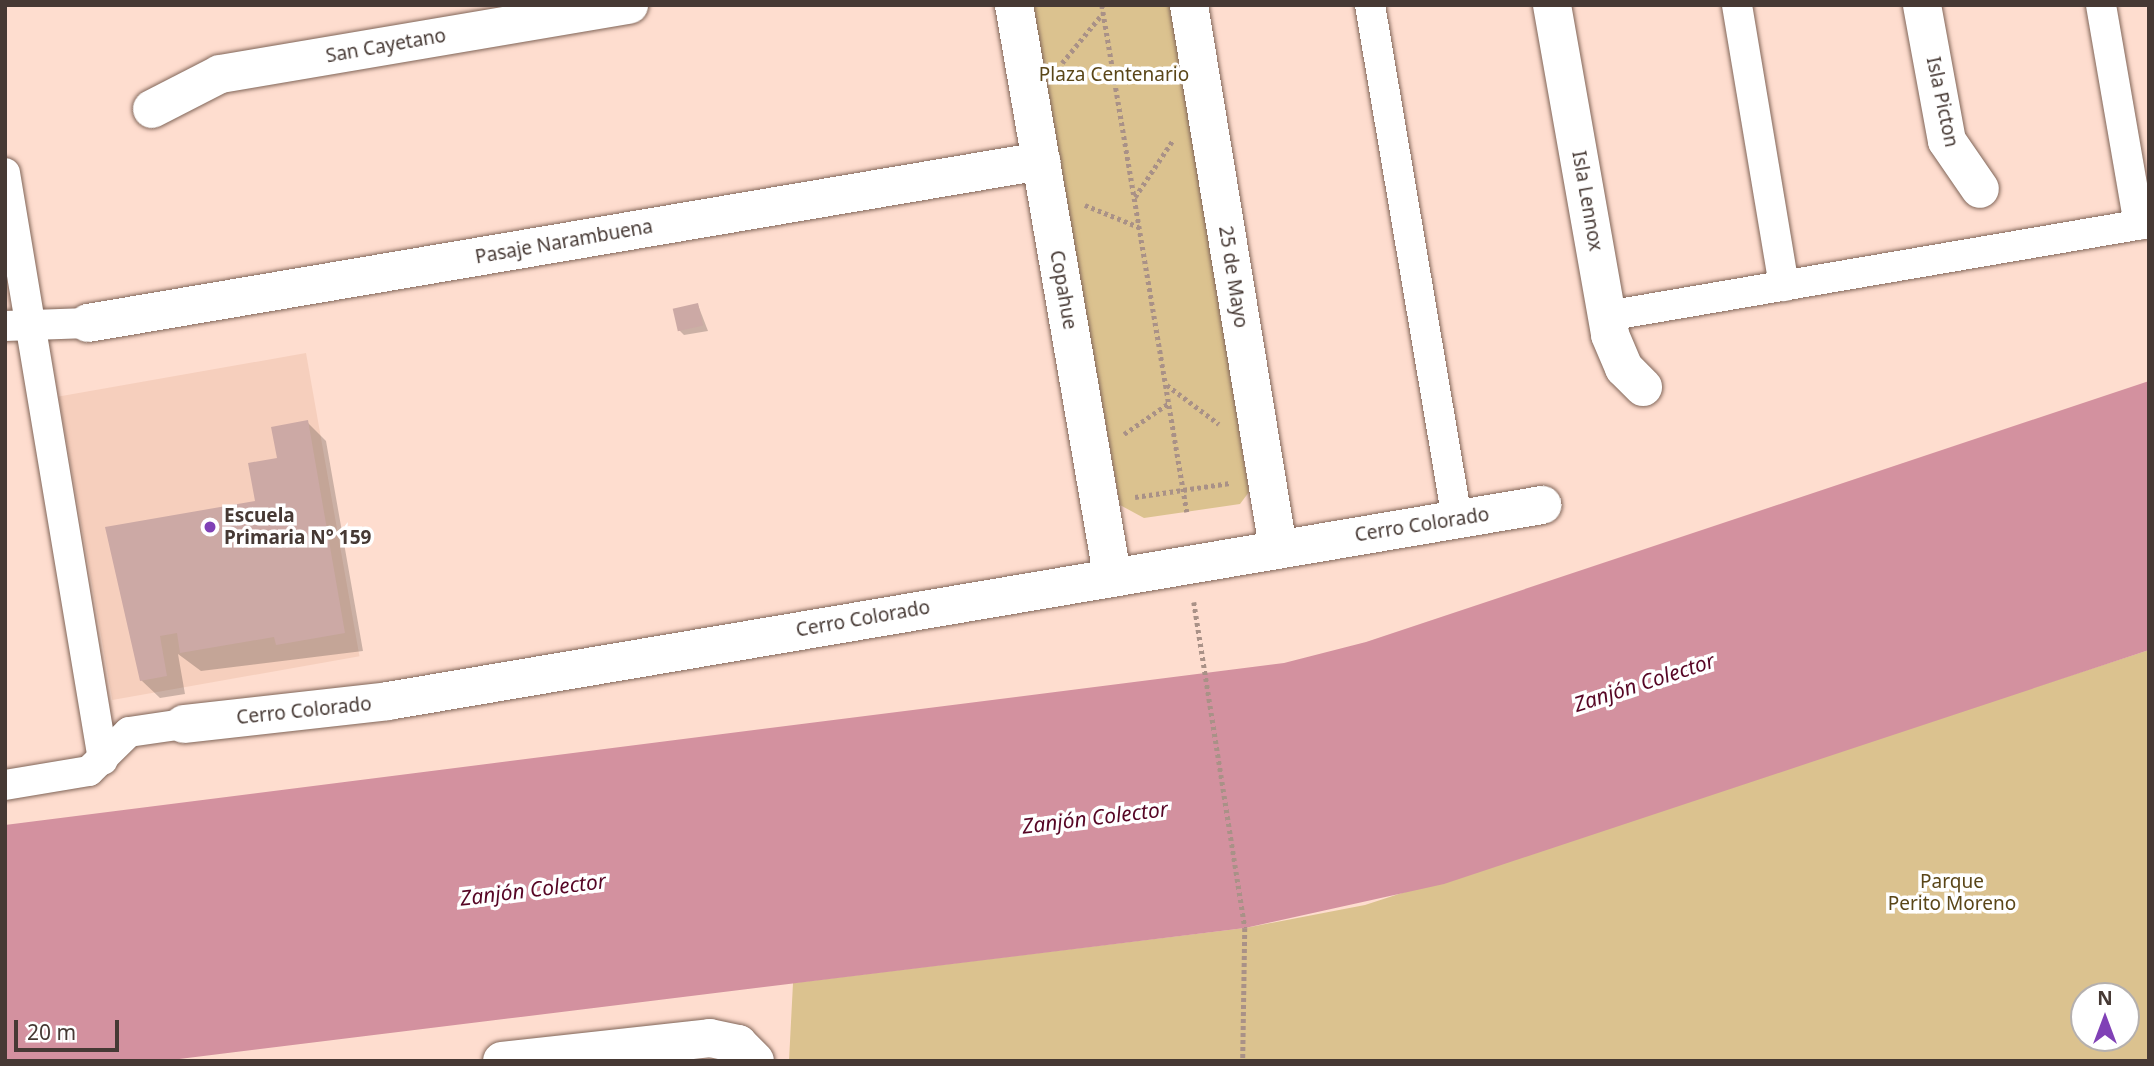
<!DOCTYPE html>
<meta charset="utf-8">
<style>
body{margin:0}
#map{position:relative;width:2154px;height:1066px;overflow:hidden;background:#feddcf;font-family:"Noto Sans",sans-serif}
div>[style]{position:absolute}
.built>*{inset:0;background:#f6cfbd;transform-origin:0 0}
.green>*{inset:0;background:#dbc28f}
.water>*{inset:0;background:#d3919f}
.shadow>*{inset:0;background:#0003}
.building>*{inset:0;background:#cca9a5;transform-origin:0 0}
.path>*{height:4.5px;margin-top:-2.25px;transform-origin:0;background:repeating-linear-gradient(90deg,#a99187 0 3.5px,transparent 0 7px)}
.roads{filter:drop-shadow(0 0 2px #806558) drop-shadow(0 0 2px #806558)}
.pedestrian>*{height:30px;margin:-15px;padding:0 15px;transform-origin:15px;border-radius:15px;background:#fff}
.minor>*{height:38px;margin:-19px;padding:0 19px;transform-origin:19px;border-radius:19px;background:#fff}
.dots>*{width:19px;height:19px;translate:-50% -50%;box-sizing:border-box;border:4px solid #fff;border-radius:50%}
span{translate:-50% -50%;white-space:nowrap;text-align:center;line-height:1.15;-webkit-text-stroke:7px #fff;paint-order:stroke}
.street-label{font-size:19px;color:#463934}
.park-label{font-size:19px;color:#5a4618}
.poi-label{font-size:19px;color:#463934;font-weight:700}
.left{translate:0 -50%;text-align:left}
.water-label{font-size:21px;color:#570625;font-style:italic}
.frame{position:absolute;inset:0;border:7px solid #463934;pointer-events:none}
.north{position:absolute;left:2070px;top:982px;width:70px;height:70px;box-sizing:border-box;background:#fff;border:2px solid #b5b0ae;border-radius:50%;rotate:0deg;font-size:19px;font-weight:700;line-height:28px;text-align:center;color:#463934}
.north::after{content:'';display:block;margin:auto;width:24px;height:32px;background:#8041b6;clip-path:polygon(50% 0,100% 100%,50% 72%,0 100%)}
.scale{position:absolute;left:14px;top:1020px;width:105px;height:32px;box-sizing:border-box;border:4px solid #463934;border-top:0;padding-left:9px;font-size:21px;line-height:24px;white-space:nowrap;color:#463934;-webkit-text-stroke:5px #fff;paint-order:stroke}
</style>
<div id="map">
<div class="built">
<div style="left:306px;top:353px;width:308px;height:251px;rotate:80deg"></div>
</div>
<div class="green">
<div style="clip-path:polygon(1031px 5px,1173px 5px,1249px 492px,1240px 504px,1144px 518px,1120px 505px)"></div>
<div style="clip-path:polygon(evenodd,2149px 650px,2149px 1061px,789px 1061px,793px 983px,1245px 928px,1365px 905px,2149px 650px,2084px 996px,2126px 996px,2126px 1038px,2084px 1038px,2084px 996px)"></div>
</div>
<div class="water">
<div style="clip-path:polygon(2149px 381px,2149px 650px,1444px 884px,1245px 928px,163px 1061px,5px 1061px,5px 825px,1284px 663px,1366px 642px)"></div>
</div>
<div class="shadow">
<div style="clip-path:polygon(698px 305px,708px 331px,684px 335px,678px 329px)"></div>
<div style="clip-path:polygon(307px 422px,326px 441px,363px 651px,201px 671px,178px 654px,185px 694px,160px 698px,141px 680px,107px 528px,257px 502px)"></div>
</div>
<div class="building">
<div style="left:698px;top:303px;width:23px;height:26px;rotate:77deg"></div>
<div style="clip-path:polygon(308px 420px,345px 633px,276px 645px,274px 637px,180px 653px,177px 633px,160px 636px,167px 676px,140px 681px,105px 527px,255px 501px,248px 463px,277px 458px,271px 427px)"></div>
</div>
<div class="path">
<div style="left:1102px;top:5px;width:514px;rotate:80.48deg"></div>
<div style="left:1062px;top:63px;width:65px;rotate:-50.6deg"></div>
<div style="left:1135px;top:197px;width:69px;rotate:-56.3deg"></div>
<div style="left:1085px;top:205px;width:58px;rotate:22.2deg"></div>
<div style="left:1167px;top:385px;width:65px;rotate:36.9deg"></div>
<div style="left:1124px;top:434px;width:55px;rotate:-34.6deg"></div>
<div style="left:1135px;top:497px;width:96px;rotate:-8.4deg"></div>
<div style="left:1194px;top:602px;width:330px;rotate:81.1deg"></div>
<div style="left:1245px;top:928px;width:133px;rotate:90.9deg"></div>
</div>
<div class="roads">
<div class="pedestrian">
<div style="left:1370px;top:5px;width:521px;rotate:80.39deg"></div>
<div style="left:1737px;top:5px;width:285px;rotate:80.5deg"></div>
<div style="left:2101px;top:5px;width:223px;rotate:80.2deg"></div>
<div style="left:5px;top:173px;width:595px;rotate:80.52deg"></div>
<div style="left:1607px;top:316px;width:550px;rotate:-9.74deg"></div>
<div style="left:5px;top:326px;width:83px;rotate:-2.1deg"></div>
<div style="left:5px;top:785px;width:85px;rotate:-9.5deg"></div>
<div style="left:89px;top:771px;width:56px;rotate:-44.3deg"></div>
<div style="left:129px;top:732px;width:56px;rotate:-8.3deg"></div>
</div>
<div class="minor">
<div style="left:1014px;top:5px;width:578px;rotate:80.24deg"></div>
<div style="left:1189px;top:5px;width:550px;rotate:80.69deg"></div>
<div style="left:1552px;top:5px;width:335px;rotate:80deg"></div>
<div style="left:1610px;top:335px;width:36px;rotate:67deg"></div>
<div style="left:1624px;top:368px;width:27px;rotate:45deg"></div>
<div style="left:1922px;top:5px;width:138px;rotate:79.6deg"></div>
<div style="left:1947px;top:141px;width:58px;rotate:55.5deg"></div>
<div style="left:152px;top:109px;width:76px;rotate:-27.2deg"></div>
<div style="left:220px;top:74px;width:415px;rotate:-9.6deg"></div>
<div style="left:88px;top:323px;width:967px;rotate:-9.65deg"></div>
<div style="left:184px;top:724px;width:205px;rotate:-6.4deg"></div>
<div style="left:388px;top:701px;width:1171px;rotate:-9.64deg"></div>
<div style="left:502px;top:1061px;width:209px;rotate:-6.3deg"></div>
<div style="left:710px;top:1038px;width:29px;rotate:12deg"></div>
<div style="left:738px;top:1044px;width:24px;rotate:45deg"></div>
</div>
</div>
<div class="dots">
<div style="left:210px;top:527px;background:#8041b6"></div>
</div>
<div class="street-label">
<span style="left:386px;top:46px;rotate:-10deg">San Cayetano</span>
<span style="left:1942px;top:102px;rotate:78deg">Isla Picton</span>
<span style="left:1587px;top:201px;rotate:80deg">Isla Lennox</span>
<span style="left:564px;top:242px;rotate:-10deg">Pasaje Narambuena</span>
<span style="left:1233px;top:277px;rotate:81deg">25 de Mayo</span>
<span style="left:1063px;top:290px;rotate:80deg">Copahue</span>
<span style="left:1422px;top:525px;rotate:-9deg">Cerro Colorado</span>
<span style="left:863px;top:619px;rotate:-10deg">Cerro Colorado</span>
<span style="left:304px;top:711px;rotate:-6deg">Cerro Colorado</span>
</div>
<div class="park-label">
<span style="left:1114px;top:75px">Plaza Centenario</span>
<span style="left:1952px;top:893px">Parque<br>Perito Moreno</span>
</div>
<div class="poi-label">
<span class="left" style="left:224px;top:527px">Escuela<br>Primaria N° 159</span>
</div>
<div class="water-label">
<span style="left:1644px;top:682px;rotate:-18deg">Zanjón Colector</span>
<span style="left:1095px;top:817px;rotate:-7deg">Zanjón Colector</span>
<span style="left:533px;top:889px;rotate:-7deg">Zanjón Colector</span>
</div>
<div class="frame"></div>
<div class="north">N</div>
<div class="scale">20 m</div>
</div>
